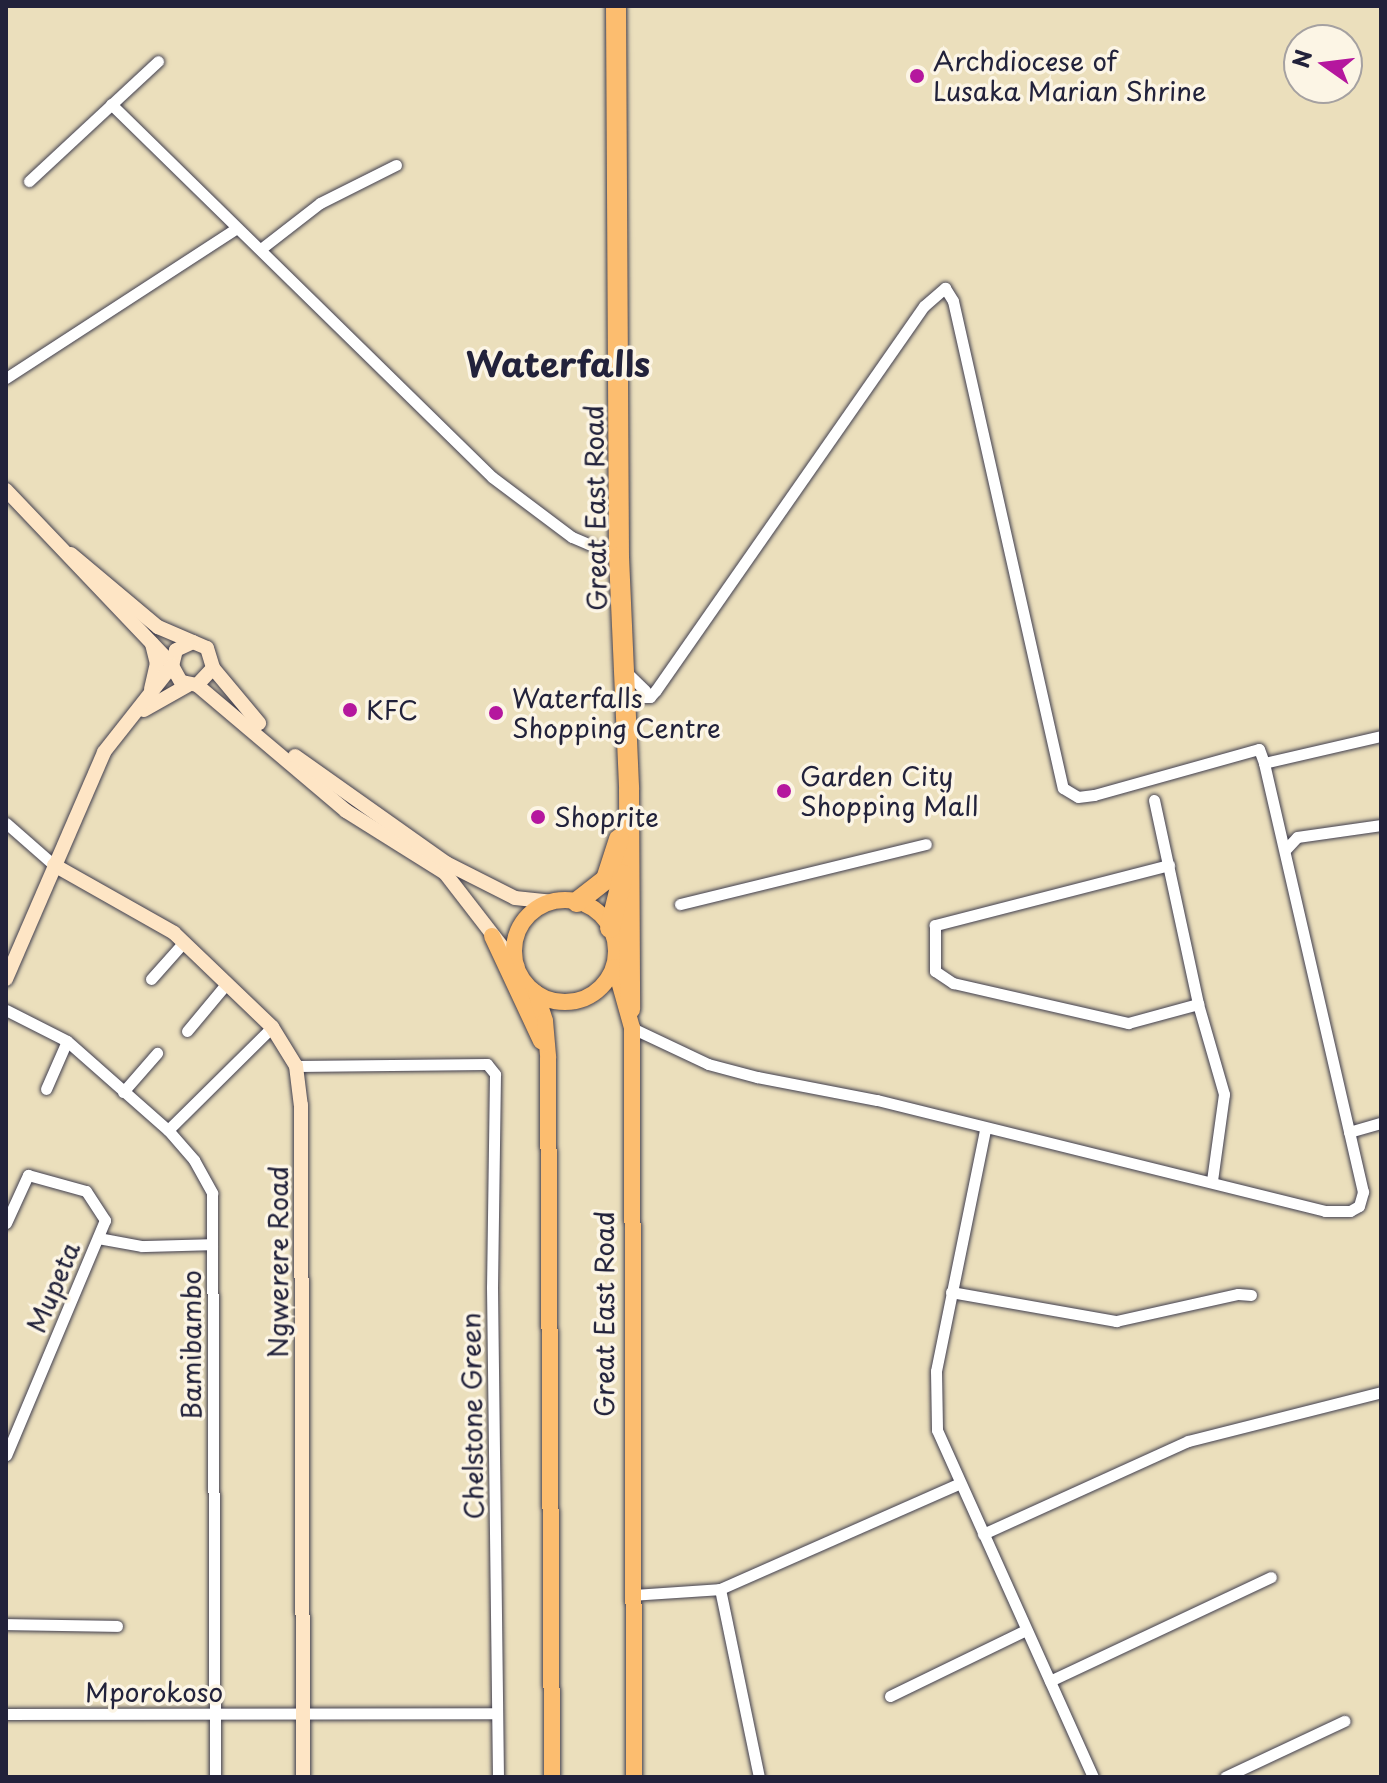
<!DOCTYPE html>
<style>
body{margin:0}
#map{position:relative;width:1387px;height:1783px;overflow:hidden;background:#ebdfbc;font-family:"Playpen Sans",sans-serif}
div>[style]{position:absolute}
.roads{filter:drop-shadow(0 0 2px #403e4e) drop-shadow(0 0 2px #403e4e)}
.street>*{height:11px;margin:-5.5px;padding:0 5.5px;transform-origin:5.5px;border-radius:5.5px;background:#fff}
.secondary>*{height:14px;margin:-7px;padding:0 7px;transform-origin:7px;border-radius:7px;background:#fee5c5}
.primary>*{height:16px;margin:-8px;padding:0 8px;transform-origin:8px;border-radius:8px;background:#fcbd6f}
.primary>.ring{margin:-8px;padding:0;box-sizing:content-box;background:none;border:16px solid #fcbd6f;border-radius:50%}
.highway>*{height:20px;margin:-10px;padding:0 10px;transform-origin:10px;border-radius:10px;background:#fcbd6f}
.dots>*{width:22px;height:22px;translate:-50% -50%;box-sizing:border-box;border:4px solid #fcf5e5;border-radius:50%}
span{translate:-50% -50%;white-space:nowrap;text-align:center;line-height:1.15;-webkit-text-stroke:7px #fcf5e5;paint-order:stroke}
.poi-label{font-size:26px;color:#22223b}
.left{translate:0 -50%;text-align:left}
.street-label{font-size:26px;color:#22223b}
.district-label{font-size:34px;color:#22223b;font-weight:700}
.frame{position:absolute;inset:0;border:8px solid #22223b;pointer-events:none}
.north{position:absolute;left:1283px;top:24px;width:80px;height:80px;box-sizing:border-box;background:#fcf5e5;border:2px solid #a5a1a1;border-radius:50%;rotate:284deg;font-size:22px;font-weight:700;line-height:32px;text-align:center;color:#22223b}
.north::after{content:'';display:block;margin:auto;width:28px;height:36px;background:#b5179e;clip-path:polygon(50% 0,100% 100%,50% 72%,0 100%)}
</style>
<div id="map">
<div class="roads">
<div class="street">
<div style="left:111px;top:104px;width:533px;rotate:44.39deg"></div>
<div style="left:492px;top:477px;width:100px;rotate:36.9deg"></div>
<div style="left:572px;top:537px;width:51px;rotate:23.1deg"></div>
<div style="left:29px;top:181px;width:176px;rotate:-42.9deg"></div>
<div style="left:262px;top:248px;width:73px;rotate:-37.8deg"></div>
<div style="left:320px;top:203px;width:85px;rotate:-26.6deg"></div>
<div style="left:6px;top:378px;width:275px;rotate:-33deg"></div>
<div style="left:625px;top:671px;width:28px;rotate:44deg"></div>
<div style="left:624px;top:697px;width:26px"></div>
<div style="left:650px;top:697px;width:9px;rotate:-49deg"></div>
<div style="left:656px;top:690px;width:468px;rotate:-55.1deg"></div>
<div style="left:924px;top:306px;width:28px;rotate:-41deg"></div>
<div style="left:945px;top:288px;width:15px;rotate:58deg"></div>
<div style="left:953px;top:301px;width:499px;rotate:77.3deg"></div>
<div style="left:1063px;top:788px;width:17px;rotate:31deg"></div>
<div style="left:1078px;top:797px;width:16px;rotate:-7deg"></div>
<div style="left:1094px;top:795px;width:171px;rotate:-15.6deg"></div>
<div style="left:1259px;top:749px;width:15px;rotate:70deg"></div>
<div style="left:1154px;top:800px;width:209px;rotate:77.8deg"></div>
<div style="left:1198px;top:1004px;width:94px;rotate:73.9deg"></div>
<div style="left:1224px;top:1094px;width:88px;rotate:97.9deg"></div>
<div style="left:6px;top:823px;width:64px;rotate:41.2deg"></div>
<div style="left:1286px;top:849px;width:16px;rotate:-47deg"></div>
<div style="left:1297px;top:837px;width:85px;rotate:-8.1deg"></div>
<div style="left:1169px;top:865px;width:242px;rotate:165.6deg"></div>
<div style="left:935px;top:925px;width:46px;rotate:90deg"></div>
<div style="left:935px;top:971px;width:22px;rotate:34deg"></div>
<div style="left:953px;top:983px;width:180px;rotate:12.9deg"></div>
<div style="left:1128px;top:1023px;width:73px;rotate:-15.2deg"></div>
<div style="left:680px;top:904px;width:253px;rotate:-13.7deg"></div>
<div style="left:151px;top:979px;width:50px;rotate:-48.3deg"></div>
<div style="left:6px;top:1010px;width:68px;rotate:26.9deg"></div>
<div style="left:67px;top:1041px;width:135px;rotate:41.4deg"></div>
<div style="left:168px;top:1130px;width:40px;rotate:49deg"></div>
<div style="left:194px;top:1160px;width:38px;rotate:61deg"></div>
<div style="left:212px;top:1193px;width:584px;rotate:89.71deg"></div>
<div style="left:632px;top:1028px;width:84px;rotate:25.3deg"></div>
<div style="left:708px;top:1064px;width:51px;rotate:14.9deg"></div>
<div style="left:757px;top:1077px;width:122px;rotate:10.9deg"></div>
<div style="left:877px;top:1100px;width:462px;rotate:13.9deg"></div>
<div style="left:1325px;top:1211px;width:25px"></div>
<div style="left:1350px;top:1211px;width:10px;rotate:-29deg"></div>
<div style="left:1359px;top:1206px;width:15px;rotate:-74deg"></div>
<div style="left:1363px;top:1192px;width:440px;rotate:-103deg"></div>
<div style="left:1264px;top:763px;width:120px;rotate:-13deg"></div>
<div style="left:187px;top:1031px;width:62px;rotate:-50.2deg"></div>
<div style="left:296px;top:1066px;width:191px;rotate:-0.6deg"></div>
<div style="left:487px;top:1064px;width:13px;rotate:51deg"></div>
<div style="left:495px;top:1074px;width:213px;rotate:90.8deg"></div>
<div style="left:492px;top:1287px;width:490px;rotate:89.3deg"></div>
<div style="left:46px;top:1089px;width:52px;rotate:-66.4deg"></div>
<div style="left:123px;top:1092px;width:52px;rotate:-48.9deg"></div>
<div style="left:168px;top:1130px;width:146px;rotate:-44.7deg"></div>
<div style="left:985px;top:1130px;width:246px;rotate:101.5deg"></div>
<div style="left:936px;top:1371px;width:59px;rotate:89deg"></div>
<div style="left:937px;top:1430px;width:380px;rotate:65.8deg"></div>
<div style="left:1349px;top:1132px;width:33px;rotate:-16deg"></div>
<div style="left:6px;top:1223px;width:53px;rotate:-65.4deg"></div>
<div style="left:28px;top:1175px;width:60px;rotate:15.4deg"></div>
<div style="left:86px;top:1191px;width:35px;rotate:57deg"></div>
<div style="left:105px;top:1220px;width:255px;rotate:112.8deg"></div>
<div style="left:98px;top:1238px;width:45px;rotate:10.3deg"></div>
<div style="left:142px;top:1246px;width:70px;rotate:-1.6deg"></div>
<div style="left:951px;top:1292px;width:168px;rotate:10deg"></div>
<div style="left:1116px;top:1321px;width:125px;rotate:-12.5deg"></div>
<div style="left:1238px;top:1294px;width:13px;rotate:4deg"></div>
<div style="left:983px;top:1534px;width:225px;rotate:-24.4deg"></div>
<div style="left:1188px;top:1441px;width:199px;rotate:-14.2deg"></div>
<div style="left:720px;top:1589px;width:192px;rotate:78.3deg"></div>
<div style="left:632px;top:1595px;width:88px;rotate:-3.9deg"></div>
<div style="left:720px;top:1589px;width:260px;rotate:-23.8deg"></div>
<div style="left:6px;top:1624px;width:111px;rotate:1deg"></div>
<div style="left:1050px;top:1681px;width:244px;rotate:-25.2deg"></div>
<div style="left:890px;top:1696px;width:151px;rotate:-25.9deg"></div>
<div style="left:6px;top:1714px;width:491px;rotate:-0.1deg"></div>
<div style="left:1225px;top:1777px;width:132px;rotate:-25.2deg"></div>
</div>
<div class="secondary">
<div style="left:6px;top:490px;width:239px;rotate:46.4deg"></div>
<div style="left:71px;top:554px;width:114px;rotate:40deg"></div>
<div style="left:158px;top:627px;width:53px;rotate:23.2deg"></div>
<div style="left:207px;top:648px;width:21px;rotate:73deg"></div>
<div style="left:213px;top:668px;width:23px;rotate:133deg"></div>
<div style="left:197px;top:685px;width:16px;rotate:-169deg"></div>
<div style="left:181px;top:682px;width:18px;rotate:-119deg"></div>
<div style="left:172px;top:666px;width:16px;rotate:-76deg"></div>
<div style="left:176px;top:650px;width:19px;rotate:-25deg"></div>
<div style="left:213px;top:668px;width:72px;rotate:50.1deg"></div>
<div style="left:197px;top:685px;width:195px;rotate:40.2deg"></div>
<div style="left:346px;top:811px;width:117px;rotate:32.1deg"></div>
<div style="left:445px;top:873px;width:118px;rotate:52.3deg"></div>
<div style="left:151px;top:689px;width:26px;rotate:-77deg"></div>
<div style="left:157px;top:664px;width:21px;rotate:-104deg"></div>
<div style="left:144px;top:710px;width:51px;rotate:-29.6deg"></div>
<div style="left:295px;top:756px;width:185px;rotate:35.3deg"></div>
<div style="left:446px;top:863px;width:77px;rotate:26.9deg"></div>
<div style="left:515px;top:898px;width:36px;rotate:6deg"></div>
<div style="left:54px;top:865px;width:138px;rotate:29.5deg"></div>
<div style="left:174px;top:933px;width:136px;rotate:43.8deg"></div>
<div style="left:272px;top:1027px;width:46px;rotate:58.4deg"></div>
<div style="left:296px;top:1066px;width:39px;rotate:83deg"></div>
<div style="left:301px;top:1105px;width:672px;rotate:89.83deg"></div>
<div style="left:6px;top:979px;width:247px;rotate:-66.6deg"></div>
<div style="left:104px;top:752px;width:110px;rotate:-51.7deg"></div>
</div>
<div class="primary">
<div class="ring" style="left:514px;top:900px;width:86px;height:86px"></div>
<div style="left:492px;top:936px;width:116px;rotate:65deg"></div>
<div style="left:615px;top:967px;width:63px;rotate:74.4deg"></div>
<div style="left:632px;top:1028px;width:749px;rotate:89.85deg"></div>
<div style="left:536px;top:993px;width:29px;rotate:72deg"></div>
<div style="left:545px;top:1021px;width:37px;rotate:85deg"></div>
<div style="left:548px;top:1058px;width:719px;rotate:89.68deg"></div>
</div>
<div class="highway">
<div style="left:616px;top:6px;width:551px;rotate:89.69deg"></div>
<div style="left:619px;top:557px;width:233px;rotate:87.5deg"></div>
<div style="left:629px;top:790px;width:219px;rotate:89.7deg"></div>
<div style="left:577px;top:902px;width:37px;rotate:-38deg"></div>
<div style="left:606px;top:879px;width:42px;rotate:-72deg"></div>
<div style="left:610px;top:928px;width:55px;rotate:-76.2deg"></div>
</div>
</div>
<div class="dots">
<div style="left:917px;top:76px;background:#b5179e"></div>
<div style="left:350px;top:710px;background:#b5179e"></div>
<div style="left:496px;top:713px;background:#b5179e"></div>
<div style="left:784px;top:791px;background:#b5179e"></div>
<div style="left:538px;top:817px;background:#b5179e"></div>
</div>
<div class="poi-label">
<span class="left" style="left:933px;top:76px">Archdiocese of<br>Lusaka Marian Shrine</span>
<span class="left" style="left:512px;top:713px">Waterfalls<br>Shopping Centre</span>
<span class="left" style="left:366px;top:710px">KFC</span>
<span class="left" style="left:800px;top:791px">Garden City<br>Shopping Mall</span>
<span class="left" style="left:554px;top:817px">Shoprite</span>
</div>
<div class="street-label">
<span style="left:595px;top:508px;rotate:-91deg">Great East Road</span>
<span style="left:278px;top:1262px;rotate:-90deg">Ngwerere Road</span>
<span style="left:53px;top:1287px;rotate:-67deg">Mupeta</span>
<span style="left:604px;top:1314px;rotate:-90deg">Great East Road</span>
<span style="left:191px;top:1345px;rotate:-90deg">Bamibambo</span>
<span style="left:472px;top:1416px;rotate:-91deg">Chelstone Green</span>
<span style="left:154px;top:1692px">Mporokoso</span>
</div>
<div class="district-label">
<span style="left:558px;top:364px">Waterfalls</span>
</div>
<div class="frame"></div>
<div class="north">N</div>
</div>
